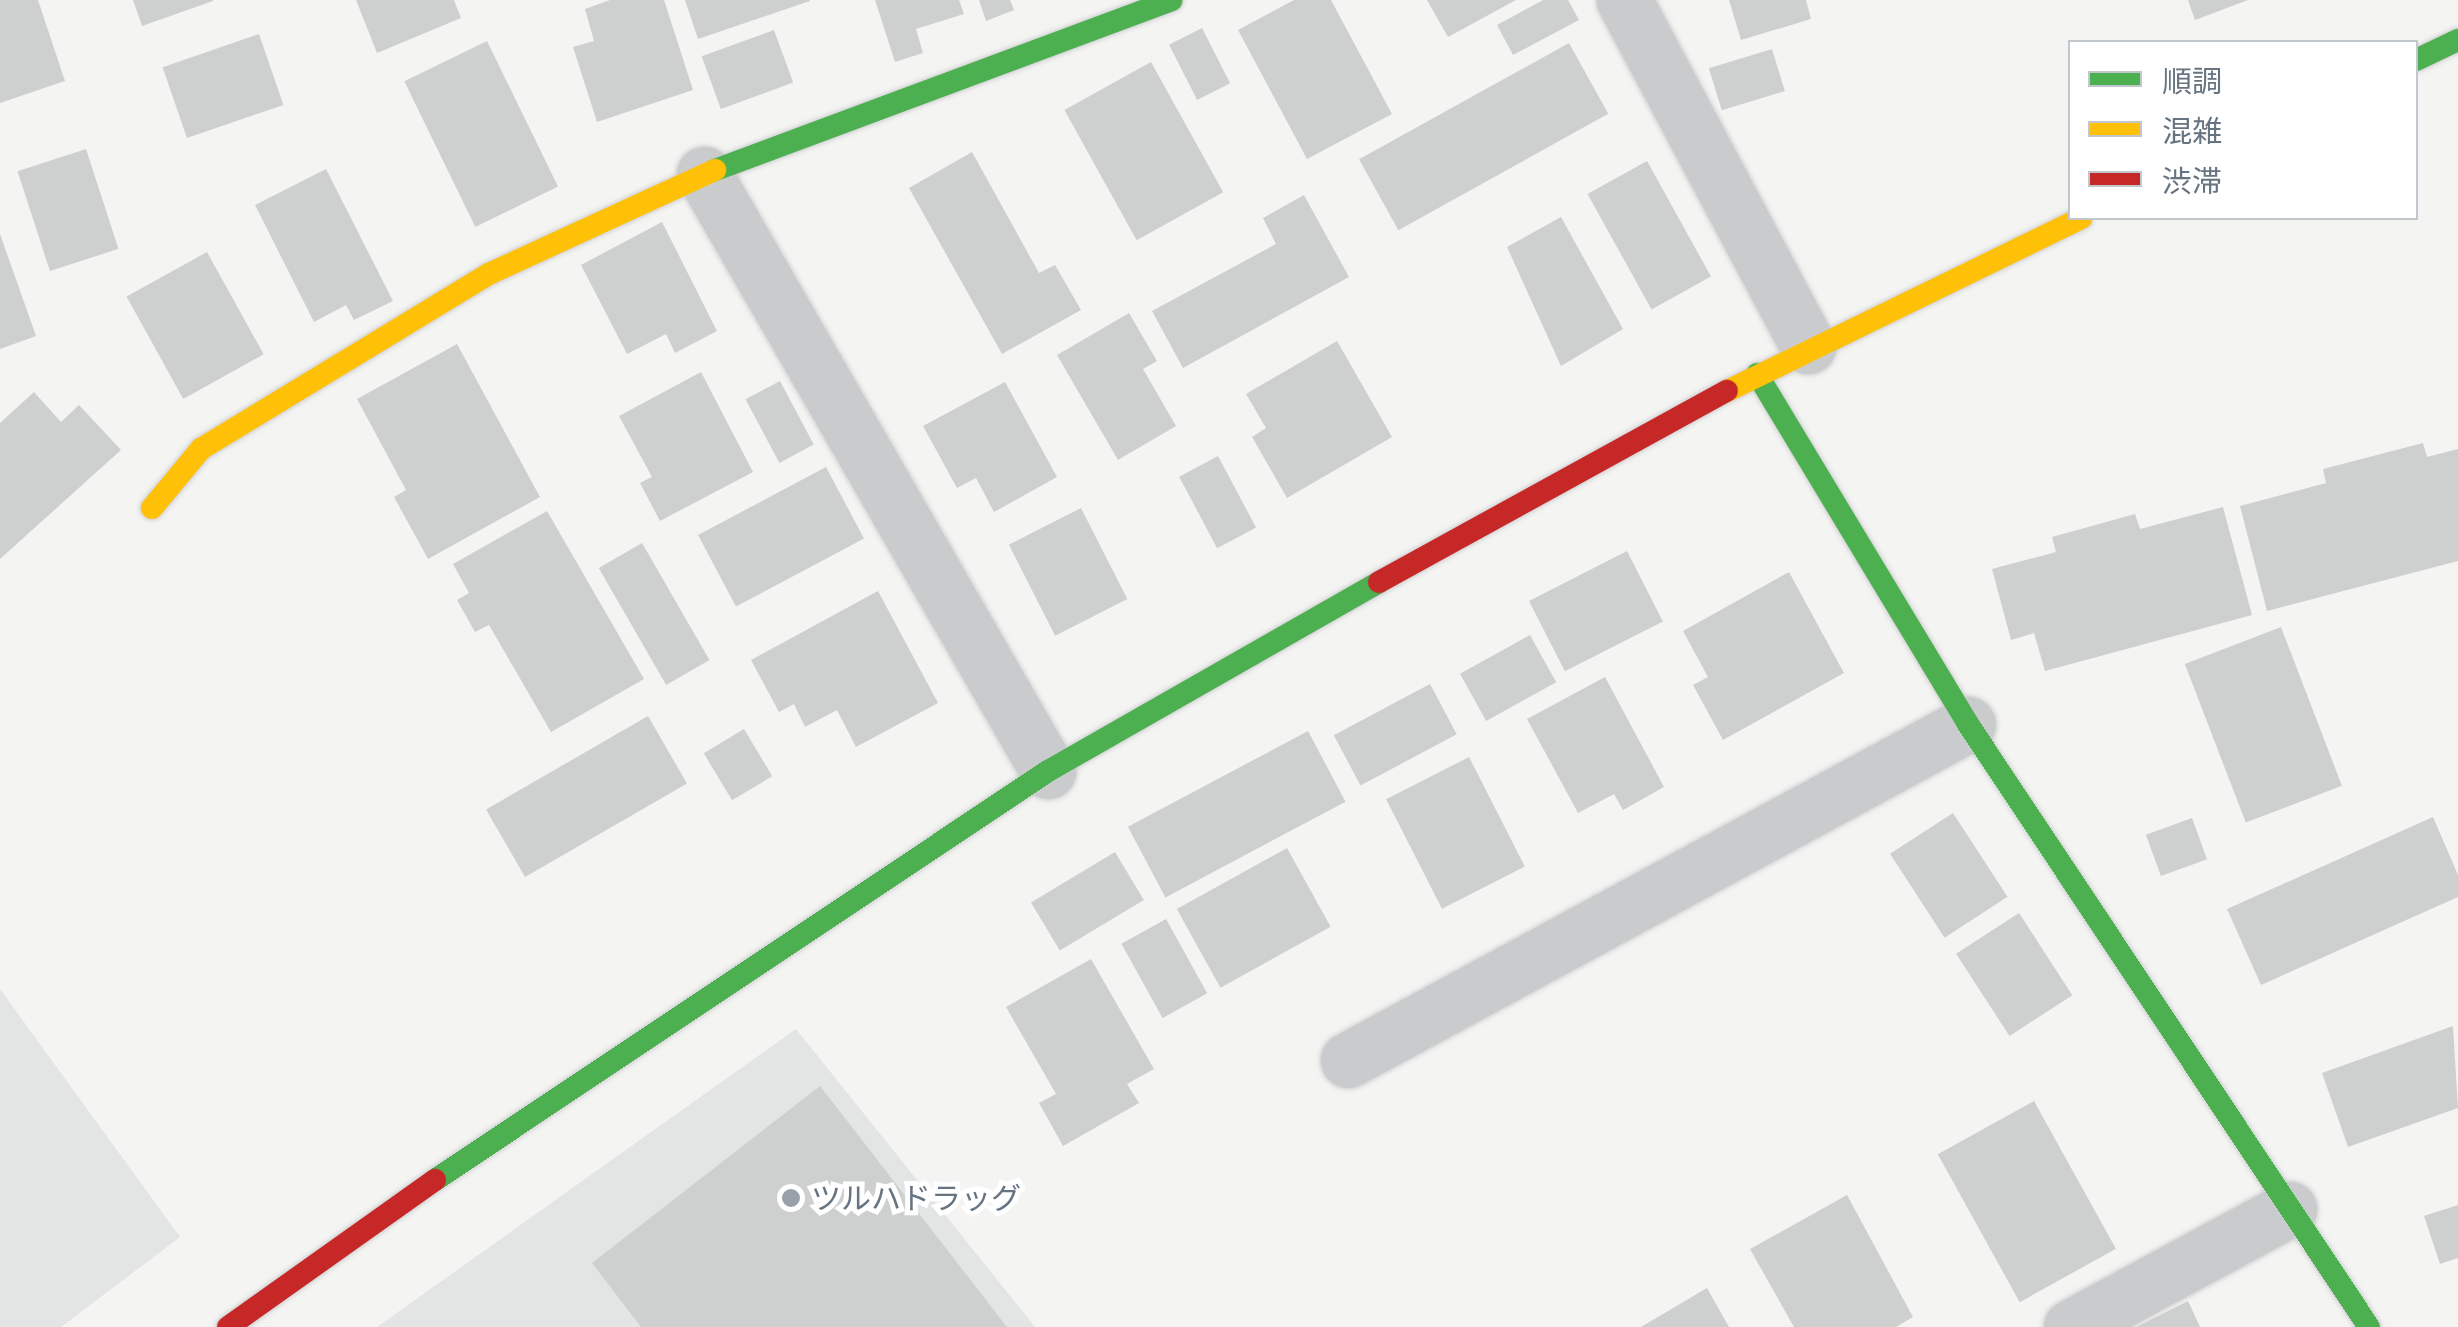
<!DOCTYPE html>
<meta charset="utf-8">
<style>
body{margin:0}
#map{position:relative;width:2458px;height:1327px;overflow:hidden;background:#f4f4f3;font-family:"Public Sans","Noto Sans JP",sans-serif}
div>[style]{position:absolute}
.built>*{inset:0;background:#e3e4e4}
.building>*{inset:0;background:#cecfcf;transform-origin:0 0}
.roads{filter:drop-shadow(0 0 2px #d0d0d1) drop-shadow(0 0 2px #d0d0d1)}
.street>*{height:55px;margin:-27.5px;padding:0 27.5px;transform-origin:27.5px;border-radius:27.5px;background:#cacbcc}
.fast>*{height:22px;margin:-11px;padding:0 11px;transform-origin:11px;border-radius:11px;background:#4caf50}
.slow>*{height:22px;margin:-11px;padding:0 11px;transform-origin:11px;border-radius:11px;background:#ffc107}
.jam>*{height:22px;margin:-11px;padding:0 11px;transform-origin:11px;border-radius:11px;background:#c62828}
.dots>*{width:28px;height:28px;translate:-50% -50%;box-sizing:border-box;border:5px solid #fff;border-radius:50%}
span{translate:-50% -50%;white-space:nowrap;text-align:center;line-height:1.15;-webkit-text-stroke:10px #fff;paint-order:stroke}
.poi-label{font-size:30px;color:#667481}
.left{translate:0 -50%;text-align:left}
.legend{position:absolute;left:2068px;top:40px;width:350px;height:180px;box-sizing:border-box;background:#fff;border:2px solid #c2c7cd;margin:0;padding:12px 18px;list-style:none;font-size:30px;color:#667481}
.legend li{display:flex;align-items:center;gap:20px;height:50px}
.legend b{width:50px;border:2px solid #c2c7cd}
</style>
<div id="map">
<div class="built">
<div style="clip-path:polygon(0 989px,180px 1237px,61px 1327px,0 1327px)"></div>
<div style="clip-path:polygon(796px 1029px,1035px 1327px,377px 1327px)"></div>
</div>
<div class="building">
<div style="clip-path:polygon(0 0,38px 0,65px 81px,0 103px)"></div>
<div style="clip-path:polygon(133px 0,213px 0,213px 1px,142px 26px)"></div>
<div style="clip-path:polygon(356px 0,454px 0,461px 18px,377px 53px)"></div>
<div style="clip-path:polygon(610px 0,664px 0,693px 90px,597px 122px,573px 47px,594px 41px,585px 9px)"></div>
<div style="clip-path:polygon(685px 0,810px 0,810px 1px,698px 39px)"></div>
<div style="clip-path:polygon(875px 0,959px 0,964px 14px,916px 29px,923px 53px,895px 62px)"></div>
<div style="clip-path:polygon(979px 0,1010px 0,1014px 10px,986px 21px)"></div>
<div style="clip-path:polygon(1294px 0,1331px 0,1392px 114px,1307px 159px,1238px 30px)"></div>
<div style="clip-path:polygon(1427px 0,1516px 0,1448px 37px)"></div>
<div style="clip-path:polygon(1543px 0,1568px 0,1579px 20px,1513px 55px,1497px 25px)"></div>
<div style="clip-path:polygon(1729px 0,1806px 0,1811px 19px,1741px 40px)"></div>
<div style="clip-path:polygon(2188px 0,2248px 0,2195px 20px)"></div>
<div style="left:1202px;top:28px;width:62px;height:37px;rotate:63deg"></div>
<div style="left:774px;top:30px;width:56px;height:77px;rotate:70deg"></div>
<div style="left:259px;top:34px;width:75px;height:102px;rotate:71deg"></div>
<div style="left:487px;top:41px;width:162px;height:92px;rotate:64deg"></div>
<div style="left:1569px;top:43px;width:81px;height:240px;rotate:61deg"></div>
<div style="left:1772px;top:49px;width:44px;height:66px;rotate:73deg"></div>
<div style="left:1151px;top:62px;width:149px;height:99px;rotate:61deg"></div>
<div style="left:86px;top:149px;width:105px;height:72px;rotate:72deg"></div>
<div style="clip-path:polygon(972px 152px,1039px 273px,1055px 265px,1081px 310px,1002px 354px,909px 188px)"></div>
<div style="left:1647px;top:161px;width:132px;height:68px;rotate:61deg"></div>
<div style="clip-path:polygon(326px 169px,393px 301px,354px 320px,346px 305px,314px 322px,255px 205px)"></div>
<div style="clip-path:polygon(1304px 195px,1349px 277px,1183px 368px,1152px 311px,1276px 244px,1263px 218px)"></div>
<div style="clip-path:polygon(1561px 217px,1623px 329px,1561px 366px,1507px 247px)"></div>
<div style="clip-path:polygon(662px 222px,717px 331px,675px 353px,666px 334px,627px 354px,581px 265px)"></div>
<div style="clip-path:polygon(0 234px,36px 336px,0 349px)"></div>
<div style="left:207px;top:252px;width:117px;height:92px;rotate:61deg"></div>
<div style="clip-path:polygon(1129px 313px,1157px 361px,1143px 369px,1176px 426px,1118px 460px,1057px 355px)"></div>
<div style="clip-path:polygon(1337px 341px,1392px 437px,1287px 498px,1252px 437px,1266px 428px,1246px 394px)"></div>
<div style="clip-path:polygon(457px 344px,540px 497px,428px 559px,394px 497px,406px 490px,357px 399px)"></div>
<div style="clip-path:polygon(701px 372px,753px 472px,660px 521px,640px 483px,652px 477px,619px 416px)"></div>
<div style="left:780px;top:381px;width:72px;height:39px;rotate:62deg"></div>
<div style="clip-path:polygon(1005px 382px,1057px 477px,994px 512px,976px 478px,957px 488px,923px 426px)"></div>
<div style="clip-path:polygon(34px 392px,61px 422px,79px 405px,121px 450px,0 559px,0 423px)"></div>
<div style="clip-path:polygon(2423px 443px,2427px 457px,2458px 449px,2458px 561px,2267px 611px,2240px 506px,2326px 483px,2323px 469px)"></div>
<div style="left:1218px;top:456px;width:81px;height:44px;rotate:62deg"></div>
<div style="left:826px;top:467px;width:81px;height:145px;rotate:62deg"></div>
<div style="clip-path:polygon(2223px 507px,2252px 615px,2045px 671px,2034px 633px,2011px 640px,1992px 569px,2056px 552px,2052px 537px,2135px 514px,2140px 529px)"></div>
<div style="left:1081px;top:508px;width:102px;height:81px;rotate:63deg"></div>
<div style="clip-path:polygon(547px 511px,644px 679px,551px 732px,489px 625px,475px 632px,457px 600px,469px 593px,453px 564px)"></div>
<div style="left:642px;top:543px;width:135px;height:50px;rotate:60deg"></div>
<div style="left:1627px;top:551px;width:79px;height:110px;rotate:63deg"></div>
<div style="clip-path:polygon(1789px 572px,1844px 673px,1723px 740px,1693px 685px,1708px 677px,1683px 631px)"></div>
<div style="clip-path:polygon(878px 591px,938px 703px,856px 747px,837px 710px,805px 727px,794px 704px,779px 712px,751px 660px)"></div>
<div style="left:2281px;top:627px;width:170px;height:103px;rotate:69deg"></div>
<div style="left:1530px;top:635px;width:54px;height:80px;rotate:61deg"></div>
<div style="clip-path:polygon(1605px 677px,1664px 787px,1623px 810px,1614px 794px,1578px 813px,1527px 719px)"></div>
<div style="left:1430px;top:684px;width:57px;height:109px;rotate:62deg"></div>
<div style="left:648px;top:716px;width:78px;height:187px;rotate:60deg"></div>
<div style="left:744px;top:729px;width:55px;height:47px;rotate:59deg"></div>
<div style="left:1308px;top:731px;width:80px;height:204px;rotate:62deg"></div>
<div style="left:1469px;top:757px;width:123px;height:93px;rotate:63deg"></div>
<div style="left:1953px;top:813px;width:100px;height:75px;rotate:57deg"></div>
<div style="clip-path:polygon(2433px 817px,2458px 875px,2458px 897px,2261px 985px,2227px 909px)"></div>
<div style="left:2192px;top:818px;width:44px;height:49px;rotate:70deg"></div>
<div style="left:1287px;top:848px;width:90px;height:126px;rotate:61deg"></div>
<div style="left:1115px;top:852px;width:56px;height:98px;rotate:59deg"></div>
<div style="left:2019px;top:913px;width:98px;height:75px;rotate:57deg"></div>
<div style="left:1166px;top:919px;width:85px;height:51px;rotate:61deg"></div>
<div style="clip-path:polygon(1091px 959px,1154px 1069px,1127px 1084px,1139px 1103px,1063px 1146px,1039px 1103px,1056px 1094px,1006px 1007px)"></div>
<div style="clip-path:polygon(2453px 1026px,2458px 1108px,2348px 1147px,2322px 1073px)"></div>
<div style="clip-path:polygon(820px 1086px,1007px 1327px,641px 1327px,592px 1263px)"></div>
<div style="left:2034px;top:1101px;width:169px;height:110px;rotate:61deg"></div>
<div style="clip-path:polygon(1847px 1195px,1913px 1317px,1896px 1327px,1794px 1327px,1750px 1249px)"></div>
<div style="clip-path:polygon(2458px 1205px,2458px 1258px,2440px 1264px,2424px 1216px)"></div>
<div style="clip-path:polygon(1707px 1288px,1729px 1327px,1641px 1327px)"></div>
<div style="clip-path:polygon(2188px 1301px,2200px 1327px,2136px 1327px)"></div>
</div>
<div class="roads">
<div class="street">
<div style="left:1624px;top:0;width:392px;rotate:62deg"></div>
<div style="left:704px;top:174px;width:689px;rotate:60.05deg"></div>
<div style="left:1348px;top:1060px;width:705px;rotate:-28.45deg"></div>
<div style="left:2071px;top:1327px;width:248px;rotate:-28.4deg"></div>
</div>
<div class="fast">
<div style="left:2416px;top:60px;width:47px;rotate:-25.5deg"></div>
<div style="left:715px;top:170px;width:487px;rotate:-20.4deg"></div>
<div style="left:1757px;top:374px;width:409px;rotate:58.9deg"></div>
<div style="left:1968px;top:724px;width:724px;rotate:56.38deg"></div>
<div style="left:435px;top:1180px;width:737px;rotate:-33.71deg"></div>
<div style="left:1048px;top:771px;width:381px;rotate:-29.7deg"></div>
</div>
<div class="slow">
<div style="left:1727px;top:391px;width:394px;rotate:-26deg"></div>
<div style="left:152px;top:508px;width:77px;rotate:-50.3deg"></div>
<div style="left:201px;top:449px;width:337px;rotate:-31.3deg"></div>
<div style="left:489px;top:274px;width:249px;rotate:-24.7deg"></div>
</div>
<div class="jam">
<div style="left:1379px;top:582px;width:397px;rotate:-28.8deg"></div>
<div style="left:228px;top:1327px;width:254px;rotate:-35.4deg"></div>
</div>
</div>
<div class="dots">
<div style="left:791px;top:1198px;background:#98a1a9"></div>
</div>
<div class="poi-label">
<span class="left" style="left:811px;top:1198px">ツルハドラッグ</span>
</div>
<ul class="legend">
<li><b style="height:12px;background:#4caf50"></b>順調</li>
<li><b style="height:12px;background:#ffc107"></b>混雑</li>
<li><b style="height:12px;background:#c62828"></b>渋滞</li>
</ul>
</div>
